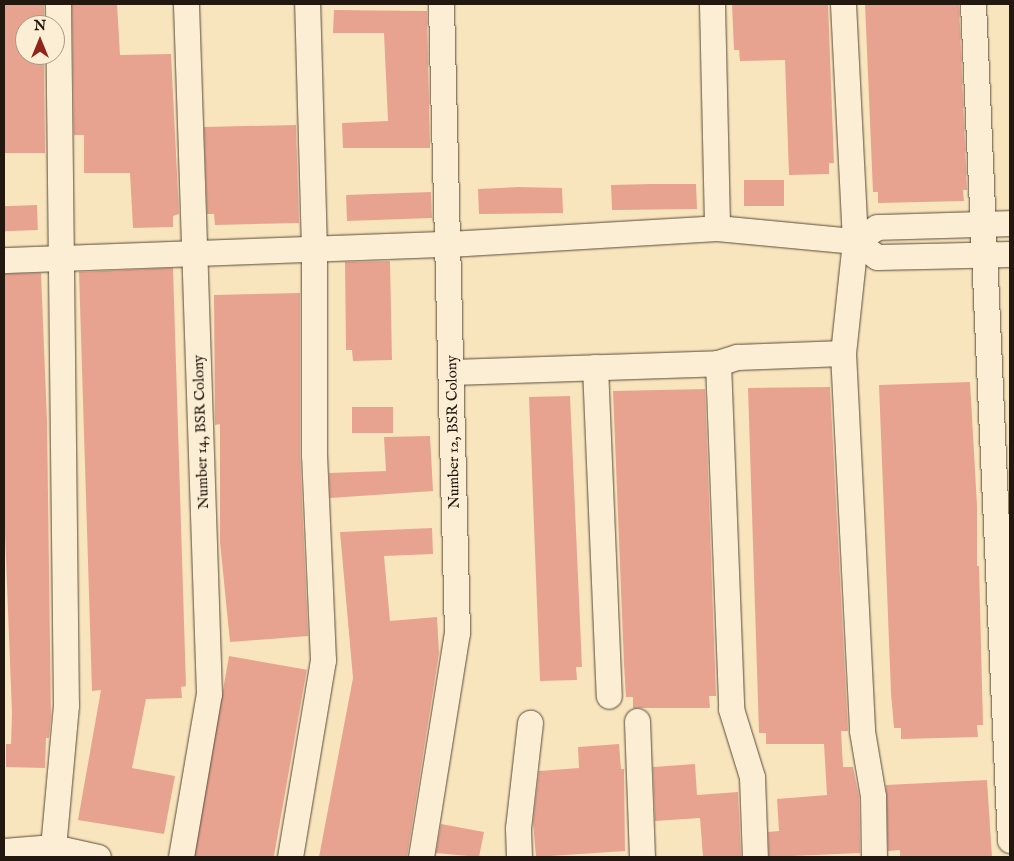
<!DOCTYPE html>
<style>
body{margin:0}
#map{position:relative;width:1014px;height:861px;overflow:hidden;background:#f9e5bd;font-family:"IM FELL English",serif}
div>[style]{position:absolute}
.building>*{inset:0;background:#e8a390;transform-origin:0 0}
.roads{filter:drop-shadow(0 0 1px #584b3a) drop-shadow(0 0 1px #584b3a)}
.street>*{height:25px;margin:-12.5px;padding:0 12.5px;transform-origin:12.5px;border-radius:12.5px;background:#fbeed4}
span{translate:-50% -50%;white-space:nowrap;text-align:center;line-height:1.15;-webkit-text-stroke:4px #fbeed4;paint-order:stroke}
.street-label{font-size:15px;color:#22180f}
.frame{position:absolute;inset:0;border:5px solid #22180f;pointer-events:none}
.north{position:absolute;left:15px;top:15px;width:50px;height:50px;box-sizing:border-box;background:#fbeed4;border:1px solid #a49885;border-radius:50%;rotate:0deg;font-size:14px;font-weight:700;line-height:20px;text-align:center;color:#22180f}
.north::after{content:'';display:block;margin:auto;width:18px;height:22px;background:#8f2418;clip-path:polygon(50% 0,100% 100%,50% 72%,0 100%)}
</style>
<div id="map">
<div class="building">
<div style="clip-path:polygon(4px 4px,44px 4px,44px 25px,25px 25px,25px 55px,44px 55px,45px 153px,4px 153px)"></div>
<div style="clip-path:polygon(72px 4px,117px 4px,120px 55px,171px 54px,179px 214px,173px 216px,173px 227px,133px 228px,130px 173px,84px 173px,84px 135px,74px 135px)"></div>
<div style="clip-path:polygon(732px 4px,828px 4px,834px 163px,829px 163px,829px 174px,789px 175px,785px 60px,740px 61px,739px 50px,734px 50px)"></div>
<div style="clip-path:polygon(865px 4px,959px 4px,967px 190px,963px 190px,964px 201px,878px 203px,878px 192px,873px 192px)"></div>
<div style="clip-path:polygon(334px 10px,427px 11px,430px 148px,343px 148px,342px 123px,388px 121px,384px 33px,333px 33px)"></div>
<div style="clip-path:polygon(296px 125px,299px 223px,215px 225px,214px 214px,207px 214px,204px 127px)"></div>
<div style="left:784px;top:180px;width:26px;height:40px;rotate:90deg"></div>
<div style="clip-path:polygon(651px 184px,696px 184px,697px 209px,612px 210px,611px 185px)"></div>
<div style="clip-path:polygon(518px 187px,562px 188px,563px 213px,479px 214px,478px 189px)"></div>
<div style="left:431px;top:192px;width:26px;height:85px;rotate:88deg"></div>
<div style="left:37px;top:205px;width:25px;height:33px;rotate:88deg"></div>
<div style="clip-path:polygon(390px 261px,392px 360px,353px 361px,352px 350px,346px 350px,345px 262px)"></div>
<div style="clip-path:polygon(173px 268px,186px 686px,181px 687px,182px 698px,146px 699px,132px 768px,175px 776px,164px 834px,78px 820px,101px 690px,92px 691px,79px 272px)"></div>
<div style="clip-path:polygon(41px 273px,47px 421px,51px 716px,49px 738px,46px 738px,45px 768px,6px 767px,6px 744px,11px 744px,12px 714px,4px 508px,4px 274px)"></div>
<div style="clip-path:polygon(300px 293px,300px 456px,308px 636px,230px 642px,220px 542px,220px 424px,215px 425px,214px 295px)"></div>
<div style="clip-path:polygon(970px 382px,977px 506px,977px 566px,979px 566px,983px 725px,977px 725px,978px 737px,901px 739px,901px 728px,894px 728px,891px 693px,879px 385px)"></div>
<div style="clip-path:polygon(830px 387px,848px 731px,841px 731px,843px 767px,853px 767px,859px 797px,860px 853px,769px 857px,768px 832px,779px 831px,777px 799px,827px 795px,824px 744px,766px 744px,766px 733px,759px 733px,748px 388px)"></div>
<div style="clip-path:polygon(705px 389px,716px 696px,709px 696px,710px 708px,633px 708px,633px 697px,626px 697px,624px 664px,613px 391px)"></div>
<div style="clip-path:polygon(570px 396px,582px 667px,576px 667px,577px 680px,540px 681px,529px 397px)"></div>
<div style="left:393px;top:407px;width:26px;height:41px;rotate:90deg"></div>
<div style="clip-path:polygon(430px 436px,433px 491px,330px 498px,329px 473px,386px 471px,384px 437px)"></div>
<div style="clip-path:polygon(432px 528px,433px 554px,384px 556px,390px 621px,437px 617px,439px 653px,407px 857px,319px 857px,353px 678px,340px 532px)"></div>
<div style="left:229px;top:656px;width:79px;height:204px;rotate:10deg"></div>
<div style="clip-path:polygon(619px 744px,621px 769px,624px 769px,625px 851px,536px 857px,533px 822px,539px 771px,579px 768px,578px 747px)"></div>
<div style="clip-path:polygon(695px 764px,697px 795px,738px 792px,741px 857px,703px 857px,700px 818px,655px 821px,653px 767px)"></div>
<div style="clip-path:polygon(987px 780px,992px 857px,900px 857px,900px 850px,888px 851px,886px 785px)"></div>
<div style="clip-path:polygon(441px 824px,484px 832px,479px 857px,436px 853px)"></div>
</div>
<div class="roads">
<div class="street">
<div style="left:58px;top:4px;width:701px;rotate:89.35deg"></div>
<div style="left:66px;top:705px;width:143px;rotate:95.2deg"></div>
<div style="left:53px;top:847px;width:46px;rotate:12.5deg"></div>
<div style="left:712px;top:4px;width:224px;rotate:88.7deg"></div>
<div style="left:843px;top:4px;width:237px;rotate:87.1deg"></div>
<div style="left:855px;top:241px;width:113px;rotate:96.1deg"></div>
<div style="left:843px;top:353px;width:378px;rotate:87.1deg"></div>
<div style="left:862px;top:731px;width:66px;rotate:80.4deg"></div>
<div style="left:873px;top:796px;width:61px;rotate:89.1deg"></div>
<div style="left:973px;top:4px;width:837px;rotate:87.47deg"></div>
<div style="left:855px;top:241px;width:26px;rotate:-32deg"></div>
<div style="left:877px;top:227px;width:133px;rotate:-1.7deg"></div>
<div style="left:4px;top:260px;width:445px;rotate:-2.1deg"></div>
<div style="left:449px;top:244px;width:268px;rotate:-3.4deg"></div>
<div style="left:717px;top:228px;width:139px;rotate:5.4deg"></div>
<div style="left:855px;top:241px;width:27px;rotate:36deg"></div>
<div style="left:877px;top:257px;width:133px;rotate:-1.3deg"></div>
<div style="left:718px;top:363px;width:346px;rotate:87.8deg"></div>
<div style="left:731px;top:709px;width:71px;rotate:72.8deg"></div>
<div style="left:752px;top:777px;width:80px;rotate:87.9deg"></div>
<div style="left:595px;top:367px;width:329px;rotate:87.6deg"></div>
<div style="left:452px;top:372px;width:266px;rotate:-1.9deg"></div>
<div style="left:718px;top:363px;width:20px;rotate:-18deg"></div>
<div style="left:737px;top:357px;width:106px;rotate:-2.2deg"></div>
<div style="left:637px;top:721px;width:136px;rotate:87.9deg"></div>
<div style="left:4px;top:851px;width:49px;rotate:-4.7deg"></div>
<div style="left:181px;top:857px;width:165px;rotate:-80.3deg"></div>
<div style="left:209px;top:694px;width:690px;rotate:-91.91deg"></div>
<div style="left:290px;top:857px;width:200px;rotate:-80.5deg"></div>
<div style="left:323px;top:660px;width:205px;rotate:-92.5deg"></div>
<div style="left:314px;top:455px;width:206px;rotate:-90deg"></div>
<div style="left:314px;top:249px;width:245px;rotate:-91.6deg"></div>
<div style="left:421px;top:857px;width:227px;rotate:-80.9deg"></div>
<div style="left:457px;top:633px;width:629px;rotate:-91.46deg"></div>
<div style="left:519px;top:857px;width:29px;rotate:-92deg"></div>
<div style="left:518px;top:828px;width:106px;rotate:-83.5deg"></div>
</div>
</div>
<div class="street-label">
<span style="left:201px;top:432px;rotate:-92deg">Number 14, BSR Colony</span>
<span style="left:453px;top:432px;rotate:-91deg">Number 12, BSR Colony</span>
</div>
<div class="frame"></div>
<div class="north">N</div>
</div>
